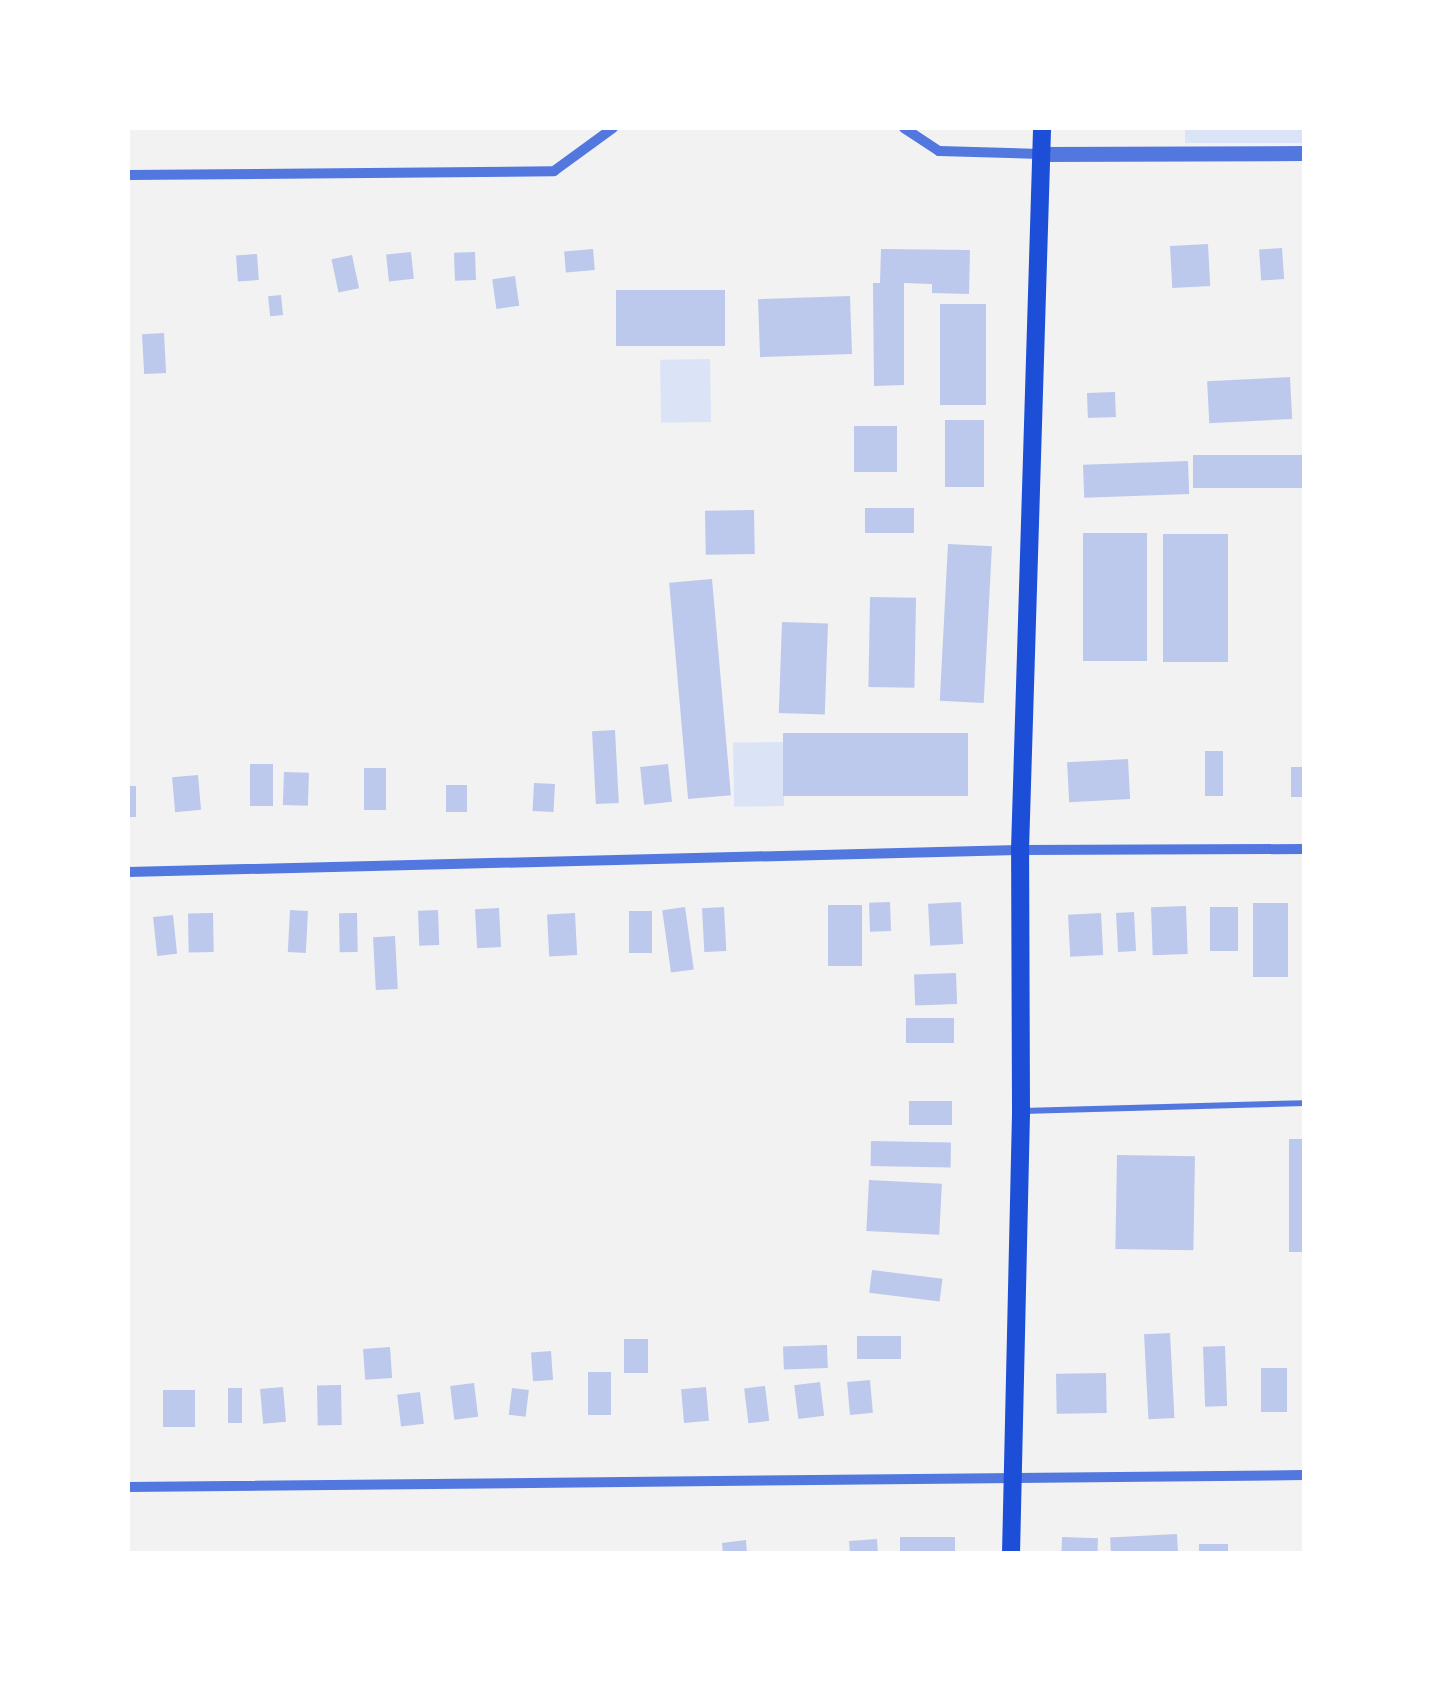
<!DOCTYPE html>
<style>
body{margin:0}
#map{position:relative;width:1432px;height:1681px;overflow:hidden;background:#f2f2f2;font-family:"Work Sans",sans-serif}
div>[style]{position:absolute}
.green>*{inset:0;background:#dbe4f7;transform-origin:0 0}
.building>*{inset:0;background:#bdc9ec;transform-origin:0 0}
.service>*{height:6px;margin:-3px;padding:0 3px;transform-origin:3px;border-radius:3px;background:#5277de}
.minor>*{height:10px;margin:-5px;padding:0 5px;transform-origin:5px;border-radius:5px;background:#5277de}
.tertiary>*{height:15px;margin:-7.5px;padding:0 7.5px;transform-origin:7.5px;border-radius:7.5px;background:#5277de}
.primary>*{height:18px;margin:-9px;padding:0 9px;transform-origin:9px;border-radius:9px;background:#1d4ed8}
span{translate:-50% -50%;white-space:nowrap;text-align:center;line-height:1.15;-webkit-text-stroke:8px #fff;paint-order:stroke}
.frame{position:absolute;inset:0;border:130px solid #fff;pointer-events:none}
</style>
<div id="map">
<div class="green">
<div style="left:1185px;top:128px;width:119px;height:15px"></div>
<div style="left:710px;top:359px;width:63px;height:50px;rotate:89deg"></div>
<div style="left:783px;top:742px;width:64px;height:50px;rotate:89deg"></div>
</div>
<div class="building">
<div style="left:1208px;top:244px;width:42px;height:38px;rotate:87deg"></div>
<div style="left:1282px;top:248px;width:31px;height:23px;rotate:86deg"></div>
<div style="left:593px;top:249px;width:21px;height:29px;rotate:85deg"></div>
<div style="clip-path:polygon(881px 249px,970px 250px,969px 294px,932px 293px,932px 284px,904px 283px,904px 385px,874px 386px,873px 283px,880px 283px)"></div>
<div style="left:411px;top:252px;width:27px;height:25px;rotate:84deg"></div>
<div style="left:475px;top:252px;width:28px;height:21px;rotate:88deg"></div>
<div style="left:257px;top:254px;width:26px;height:21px;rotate:86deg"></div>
<div style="left:352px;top:255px;width:34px;height:21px;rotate:78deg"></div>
<div style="left:515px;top:276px;width:30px;height:23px;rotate:82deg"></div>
<div style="left:616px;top:290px;width:109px;height:56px"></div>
<div style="left:281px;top:295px;width:20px;height:13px;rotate:84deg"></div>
<div style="left:850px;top:296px;width:58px;height:92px;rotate:88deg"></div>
<div style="left:940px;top:304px;width:46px;height:101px"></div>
<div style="left:164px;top:333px;width:40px;height:22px;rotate:87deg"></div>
<div style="left:1290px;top:377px;width:42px;height:83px;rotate:87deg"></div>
<div style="left:1115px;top:392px;width:25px;height:28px;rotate:88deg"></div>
<div style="left:945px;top:420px;width:39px;height:67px"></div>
<div style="left:854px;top:426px;width:43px;height:46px"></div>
<div style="left:1304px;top:455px;width:33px;height:111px;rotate:90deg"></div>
<div style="left:1188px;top:461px;width:33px;height:105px;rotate:88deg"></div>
<div style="left:914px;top:508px;width:25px;height:49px;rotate:90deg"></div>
<div style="left:754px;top:510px;width:44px;height:49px;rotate:89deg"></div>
<div style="left:1083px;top:533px;width:64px;height:128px"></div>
<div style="left:1163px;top:534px;width:65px;height:128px"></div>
<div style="left:948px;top:544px;width:44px;height:157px;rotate:3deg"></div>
<div style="left:712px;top:579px;width:217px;height:43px;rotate:85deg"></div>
<div style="left:870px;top:597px;width:46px;height:90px;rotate:1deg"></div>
<div style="left:782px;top:622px;width:46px;height:91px;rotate:2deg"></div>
<div style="left:615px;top:730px;width:73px;height:23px;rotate:87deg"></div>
<div style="left:968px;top:733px;width:63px;height:185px;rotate:90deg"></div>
<div style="left:1205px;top:751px;width:18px;height:45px"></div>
<div style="left:1128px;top:759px;width:40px;height:61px;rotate:87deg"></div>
<div style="left:250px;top:764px;width:23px;height:42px"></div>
<div style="left:668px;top:764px;width:38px;height:28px;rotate:84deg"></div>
<div style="left:1304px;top:767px;width:30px;height:13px;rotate:90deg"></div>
<div style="left:364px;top:768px;width:22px;height:42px"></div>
<div style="left:284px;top:772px;width:25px;height:33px;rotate:2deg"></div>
<div style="left:198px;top:775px;width:35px;height:26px;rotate:85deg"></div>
<div style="left:534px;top:783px;width:21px;height:28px;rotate:3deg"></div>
<div style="left:446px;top:785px;width:21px;height:27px"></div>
<div style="left:128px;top:786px;width:8px;height:31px"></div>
<div style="left:890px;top:902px;width:29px;height:21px;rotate:88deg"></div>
<div style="left:961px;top:902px;width:42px;height:33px;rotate:87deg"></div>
<div style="left:1253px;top:903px;width:35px;height:74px"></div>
<div style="left:828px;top:905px;width:34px;height:61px"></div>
<div style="left:1186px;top:906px;width:48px;height:35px;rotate:88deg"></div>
<div style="left:685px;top:907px;width:63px;height:23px;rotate:82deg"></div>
<div style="left:724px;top:907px;width:44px;height:22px;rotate:87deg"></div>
<div style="left:1238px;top:907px;width:44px;height:28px;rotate:90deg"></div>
<div style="left:499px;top:908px;width:39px;height:24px;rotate:87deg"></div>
<div style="left:290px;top:910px;width:18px;height:42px;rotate:3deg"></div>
<div style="left:438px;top:910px;width:35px;height:20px;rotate:88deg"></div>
<div style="left:629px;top:911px;width:23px;height:42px"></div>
<div style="left:1134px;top:912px;width:39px;height:18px;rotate:87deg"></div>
<div style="left:213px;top:913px;width:39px;height:25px;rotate:89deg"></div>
<div style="left:357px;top:913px;width:39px;height:18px;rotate:89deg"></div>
<div style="left:575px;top:913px;width:42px;height:28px;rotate:87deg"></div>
<div style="left:1101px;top:913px;width:42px;height:33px;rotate:87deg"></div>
<div style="left:173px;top:915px;width:39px;height:20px;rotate:84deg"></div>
<div style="left:395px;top:936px;width:53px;height:22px;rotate:87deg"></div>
<div style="left:956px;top:973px;width:31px;height:42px;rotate:88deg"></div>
<div style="left:954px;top:1018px;width:25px;height:48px;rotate:90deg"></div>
<div style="left:909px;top:1101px;width:43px;height:24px"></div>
<div style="left:1289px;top:1139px;width:15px;height:113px"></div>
<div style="left:871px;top:1141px;width:80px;height:25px;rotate:1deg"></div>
<div style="left:1117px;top:1155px;width:78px;height:94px;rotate:1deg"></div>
<div style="left:869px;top:1180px;width:73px;height:51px;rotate:3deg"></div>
<div style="left:872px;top:1270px;width:71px;height:23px;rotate:7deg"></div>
<div style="left:1170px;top:1333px;width:85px;height:26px;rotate:87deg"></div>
<div style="left:857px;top:1336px;width:44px;height:23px"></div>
<div style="left:624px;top:1339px;width:24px;height:34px"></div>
<div style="left:827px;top:1345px;width:23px;height:44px;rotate:88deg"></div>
<div style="left:1225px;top:1346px;width:60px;height:22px;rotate:88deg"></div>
<div style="left:390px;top:1347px;width:31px;height:27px;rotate:86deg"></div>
<div style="left:551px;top:1351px;width:29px;height:20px;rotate:86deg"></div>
<div style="left:1261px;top:1368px;width:26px;height:44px"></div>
<div style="left:588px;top:1372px;width:23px;height:43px"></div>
<div style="left:1106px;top:1373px;width:40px;height:50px;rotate:89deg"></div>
<div style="left:870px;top:1380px;width:33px;height:23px;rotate:85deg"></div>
<div style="left:820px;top:1382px;width:34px;height:26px;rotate:83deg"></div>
<div style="left:474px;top:1383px;width:34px;height:24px;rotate:83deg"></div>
<div style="left:341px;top:1385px;width:40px;height:24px;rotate:89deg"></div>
<div style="left:765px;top:1386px;width:35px;height:21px;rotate:83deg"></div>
<div style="left:283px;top:1387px;width:35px;height:23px;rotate:85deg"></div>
<div style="left:706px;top:1387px;width:34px;height:25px;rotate:85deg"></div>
<div style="left:228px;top:1388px;width:14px;height:35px"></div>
<div style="left:512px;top:1388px;width:17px;height:27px;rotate:7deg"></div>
<div style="left:195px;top:1390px;width:37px;height:32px;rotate:90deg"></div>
<div style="left:420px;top:1392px;width:32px;height:23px;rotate:83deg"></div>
<div style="left:1177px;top:1534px;width:20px;height:67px;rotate:87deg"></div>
<div style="left:955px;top:1537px;width:17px;height:55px;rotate:90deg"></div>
<div style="left:1062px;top:1537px;width:36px;height:17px;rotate:2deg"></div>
<div style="left:877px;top:1539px;width:15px;height:28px;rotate:86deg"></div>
<div style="clip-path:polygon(746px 1540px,747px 1554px,723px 1554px,722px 1543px)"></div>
<div style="left:1199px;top:1544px;width:29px;height:10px"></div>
</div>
<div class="service">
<div style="left:1022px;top:1111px;width:282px;rotate:-1.6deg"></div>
</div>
<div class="minor">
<div style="left:904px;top:128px;width:42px;rotate:33.3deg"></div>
<div style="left:939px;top:151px;width:102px;rotate:1.7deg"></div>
<div style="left:128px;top:175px;width:426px;rotate:-0.5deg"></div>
<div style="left:554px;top:171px;width:73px;rotate:-36.1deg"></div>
<div style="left:128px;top:872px;width:892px;rotate:-1.41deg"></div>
<div style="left:1020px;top:850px;width:284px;rotate:-0.2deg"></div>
<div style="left:128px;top:1487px;width:1176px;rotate:-0.58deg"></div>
</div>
<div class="tertiary">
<div style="left:1041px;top:154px;width:263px;rotate:-0.2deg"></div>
</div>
<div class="primary">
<div style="left:1011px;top:1554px;width:442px;rotate:-88.7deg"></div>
<div style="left:1021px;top:1112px;width:262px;rotate:-90.2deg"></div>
<div style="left:1020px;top:850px;width:722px;rotate:-88.25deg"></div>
</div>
<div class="frame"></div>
</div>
